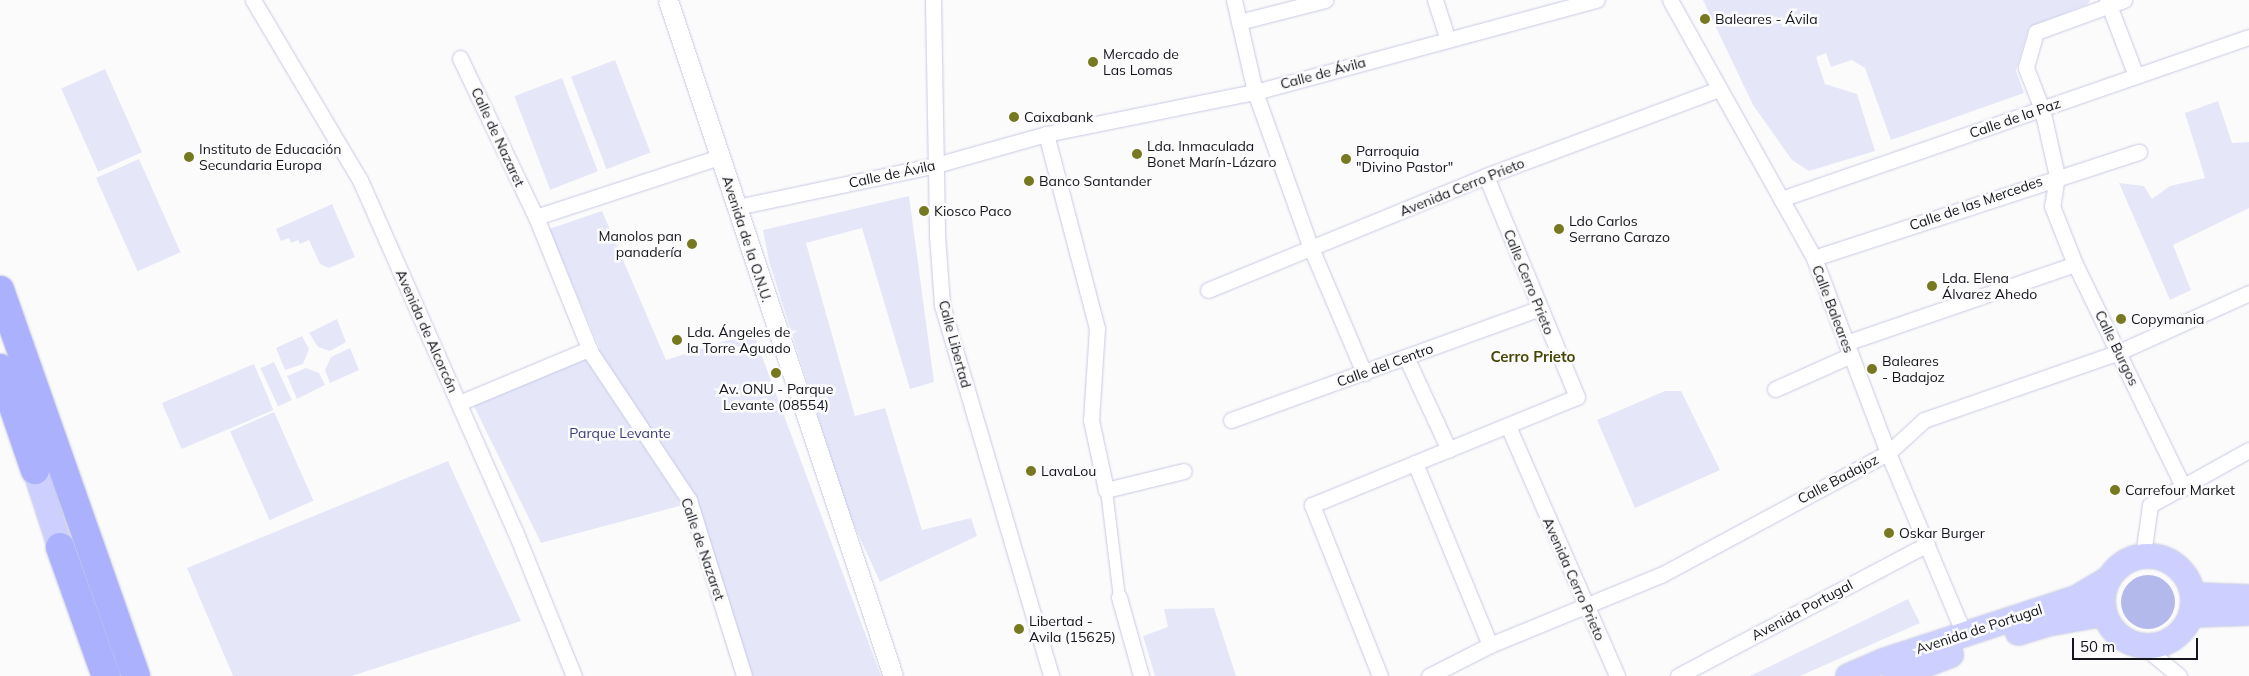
<!DOCTYPE html>
<meta charset="utf-8">
<style>
body{margin:0}
#map{position:relative;width:2249px;height:676px;overflow:hidden;background:#fbfbfb;font-family:Mulish,sans-serif}
div>[style]{position:absolute}
.green>*{inset:0;background:#e5e7f9;transform-origin:0 0}
.water>*{inset:0;background:#b4b9ec}
.round{border-radius:50%}
.roads{filter:drop-shadow(0 0 1px #c7cae3) drop-shadow(0 0 1px #c7cae3)}
.pedestrian>*{height:11px;margin:-5.5px;padding:0 5.5px;transform-origin:5.5px;border-radius:5.5px;background:#fff}
.minor>*{height:15px;margin:-7.5px;padding:0 7.5px;transform-origin:7.5px;border-radius:7.5px;background:#fff}
.tertiary>*{height:19px;margin:-9.5px;padding:0 9.5px;transform-origin:9.5px;border-radius:9.5px;background:#fff}
.primary>*{height:24px;margin:-12px;padding:0 12px;transform-origin:12px;border-radius:12px;background:#cdd0fe}
.primary>.ring{margin:-12px;padding:0;box-sizing:content-box;background:none;border:24px solid #cdd0fe;border-radius:50%}
.motorway>*{height:28px;margin:-14px;padding:0 14px;transform-origin:14px;border-radius:14px;background:#abb1fd}
.dots>*{width:14px;height:14px;translate:-50% -50%;box-sizing:border-box;border:2px solid #fbfbfb;border-radius:50%}
span{translate:-50% -50%;white-space:nowrap;text-align:center;line-height:1.15;-webkit-text-stroke:5px #fbfbfb;paint-order:stroke}
.poi-label{font-size:14px;color:#14151d}
.left{translate:0 -50%;text-align:left}
.right{translate:-100% -50%;text-align:right}
.street-label{font-size:14px;color:#14151d}
.park-label{font-size:14px;color:#3b3c79}
.neighbourhood-label{font-size:15px;color:#464707;font-weight:700}
.scale{position:absolute;left:2072px;top:638px;width:126px;height:22px;box-sizing:border-box;border:2px solid #14151d;border-top:0;padding-left:6px;font-size:15px;line-height:18px;white-space:nowrap;color:#14151d;-webkit-text-stroke:4px #fbfbfb;paint-order:stroke}
</style>
<div id="map">
<div class="green">
<div style="clip-path:polygon(1703px 0,2090px 0,2088px 4px,2029px 27px,2016px 71px,2024px 93px,1891px 140px,1865px 68px,1852px 60px,1831px 67px,1826px 53px,1816px 57px,1825px 84px,1857px 94px,1875px 151px,1809px 171px,1792px 160px,1753px 105px)"></div>
<div style="left:615px;top:60px;width:99px;height:47px;rotate:69deg"></div>
<div style="left:105px;top:69px;width:91px;height:48px;rotate:66deg"></div>
<div style="left:562px;top:78px;width:100px;height:51px;rotate:69deg"></div>
<div style="clip-path:polygon(2218px 101px,2232px 143px,2249px 142px,2249px 208px,2173px 245px,2191px 290px,2170px 300px,2119px 183px,2144px 186px,2152px 199px,2170px 186px,2205px 178px,2185px 113px)"></div>
<div style="left:139px;top:159px;width:102px;height:47px;rotate:66deg"></div>
<div style="clip-path:polygon(909px 196px,934px 382px,910px 389px,862px 228px,806px 243px,855px 416px,885px 408px,922px 530px,971px 518px,977px 536px,880px 582px,848px 512px,769px 261px,763px 230px)"></div>
<div style="clip-path:polygon(332px 204px,355px 257px,329px 268px,320px 264px,309px 240px,300px 244px,298px 240px,291px 243px,289px 238px,281px 241px,276px 229px)"></div>
<div style="clip-path:polygon(602px 211px,666px 360px,753px 332px,881px 676px,736px 676px,683px 505px,541px 543px,473px 404px,600px 349px,549px 229px)"></div>
<div style="clip-path:polygon(337px 319px,346px 342px,330px 351px,318px 347px,309px 333px)"></div>
<div style="clip-path:polygon(302px 336px,309px 349px,303px 364px,285px 370px,276px 348px)"></div>
<div style="clip-path:polygon(350px 348px,359px 370px,330px 383px,325px 370px,331px 357px)"></div>
<div style="left:274px;top:362px;width:42px;height:15px;rotate:65deg"></div>
<div style="left:254px;top:364px;width:50px;height:100px;rotate:67deg"></div>
<div style="clip-path:polygon(306px 368px,319px 373px,325px 385px,297px 399px,287px 376px)"></div>
<div style="clip-path:polygon(1665px 391px,1681px 391px,1720px 470px,1635px 508px,1597px 420px)"></div>
<div style="left:274px;top:412px;width:97px;height:48px;rotate:66deg"></div>
<div style="clip-path:polygon(448px 461px,521px 621px,352px 676px,233px 676px,187px 568px)"></div>
<div style="clip-path:polygon(1908px 599px,1920px 623px,1800px 676px,1750px 676px)"></div>
<div style="clip-path:polygon(1214px 608px,1236px 676px,1155px 676px,1143px 636px,1168px 627px,1164px 609px)"></div>
</div>
<div class="water">
<div class="round" style="left:2121px;top:575px;width:54px;height:54px"></div>
</div>
<div class="roads">
<div class="pedestrian">
<div style="left:1106px;top:490px;width:108px;rotate:83.1deg"></div>
</div>
<div class="minor">
<div style="left:253px;top:0;width:209px;rotate:59.3deg"></div>
<div style="left:360px;top:180px;width:384px;rotate:66.2deg"></div>
<div style="left:515px;top:531px;width:157px;rotate:67.9deg"></div>
<div style="left:933px;top:0;width:235px;rotate:89deg"></div>
<div style="left:937px;top:235px;width:70px;rotate:85.9deg"></div>
<div style="left:942px;top:305px;width:387px;rotate:73.6deg"></div>
<div style="left:1234px;top:0;width:94px;rotate:77.1deg"></div>
<div style="left:1255px;top:92px;width:166px;rotate:70.3deg"></div>
<div style="left:1311px;top:248px;width:136px;rotate:67deg"></div>
<div style="left:1435px;top:0;width:42px;rotate:72deg"></div>
<div style="left:1670px;top:0;width:295px;rotate:60.8deg"></div>
<div style="left:1814px;top:258px;width:209px;rotate:69.2deg"></div>
<div style="left:1888px;top:453px;width:196px;rotate:67.2deg"></div>
<div style="left:2107px;top:0;width:81px;rotate:69.1deg"></div>
<div style="left:2124px;top:0;width:94px;rotate:160deg"></div>
<div style="left:2036px;top:32px;width:37px;rotate:106deg"></div>
<div style="left:2026px;top:68px;width:44px;rotate:68.7deg"></div>
<div style="left:2042px;top:109px;width:69px;rotate:77.4deg"></div>
<div style="left:2057px;top:176px;width:30px;rotate:99deg"></div>
<div style="left:2052px;top:206px;width:62px;rotate:68.4deg"></div>
<div style="left:2075px;top:264px;width:249px;rotate:64.1deg"></div>
<div style="left:1239px;top:22px;width:89px;rotate:-14.3deg"></div>
<div style="left:460px;top:58px;width:176px;rotate:64.5deg"></div>
<div style="left:536px;top:217px;width:147px;rotate:68deg"></div>
<div style="left:591px;top:353px;width:177px;rotate:56.3deg"></div>
<div style="left:689px;top:500px;width:184px;rotate:72.6deg"></div>
<div style="left:1046px;top:134px;width:201px;rotate:75.3deg"></div>
<div style="left:1097px;top:328px;width:92px;rotate:93.7deg"></div>
<div style="left:1091px;top:420px;width:72px;rotate:77.9deg"></div>
<div style="left:1106px;top:490px;width:80px;rotate:-13.7deg"></div>
<div style="left:1781px;top:199px;width:495px;rotate:-19.1deg"></div>
<div style="left:737px;top:207px;width:203px;rotate:-11.9deg"></div>
<div style="left:936px;top:165px;width:114px;rotate:-15.7deg"></div>
<div style="left:1046px;top:134px;width:213px;rotate:-11.4deg"></div>
<div style="left:1255px;top:92px;width:354px;rotate:-15.1deg"></div>
<div style="left:536px;top:217px;width:194px;rotate:-18.1deg"></div>
<div style="left:1814px;top:258px;width:342px;rotate:-18.1deg"></div>
<div style="left:1208px;top:290px;width:300px;rotate:-22.3deg"></div>
<div style="left:1486px;top:176px;width:249px;rotate:-20.5deg"></div>
<div style="left:1846px;top:343px;width:242px;rotate:-19deg"></div>
<div style="left:1406px;top:357px;width:102px;rotate:65.2deg"></div>
<div style="left:1775px;top:389px;width:83px;rotate:-24.1deg"></div>
<div style="left:459px;top:403px;width:141px;rotate:-22.6deg"></div>
<div style="left:1231px;top:420px;width:329px;rotate:-19.9deg"></div>
<div style="left:1508px;top:426px;width:273px;rotate:66.4deg"></div>
<div style="left:1415px;top:463px;width:197px;rotate:67.6deg"></div>
<div style="left:2143px;top:555px;width:50px;rotate:-82deg"></div>
<div style="left:2150px;top:505px;width:113px;rotate:-29.1deg"></div>
<div style="left:1119px;top:597px;width:82px;rotate:74.4deg"></div>
<div style="left:2143px;top:646px;width:47px;rotate:39.8deg"></div>
<div style="left:1380px;top:676px;width:184px;rotate:-111.7deg"></div>
<div style="left:1312px;top:505px;width:286px;rotate:-22.2deg"></div>
<div style="left:1577px;top:397px;width:239px;rotate:-112.4deg"></div>
<div style="left:1429px;top:676px;width:68px;rotate:-26.9deg"></div>
<div style="left:1490px;top:645px;width:185px;rotate:-22.3deg"></div>
<div style="left:1661px;top:575px;width:258px;rotate:-28.3deg"></div>
<div style="left:1888px;top:453px;width:49px;rotate:-42.5deg"></div>
<div style="left:1924px;top:420px;width:207px;rotate:-19.2deg"></div>
<div style="left:2119px;top:352px;width:143px;rotate:-24.4deg"></div>
<div style="left:1678px;top:676px;width:282px;rotate:-27.9deg"></div>
</div>
<div class="tertiary">
<div style="left:668px;top:0;width:712px;rotate:71.59deg"></div>
</div>
<div class="primary">
<div style="left:35px;top:470px;width:81px;rotate:72deg"></div>
<div class="ring" style="left:2103px;top:556px;width:66px;height:66px"></div>
<div style="left:2193px;top:595px;width:56px;rotate:2deg"></div>
<div style="left:2191px;top:615px;width:58px;rotate:-2deg"></div>
<div style="left:2018px;top:633px;width:30px;rotate:-17deg"></div>
<div style="left:2047px;top:624px;width:58px;rotate:-10deg"></div>
<div style="left:1848px;top:676px;width:38px;rotate:-23deg"></div>
<div style="left:1883px;top:661px;width:203px;rotate:-18.1deg"></div>
<div style="left:2076px;top:598px;width:37px;rotate:-31deg"></div>
<div style="left:1896px;top:676px;width:59px;rotate:-20.9deg"></div>
</div>
<div class="motorway">
<div style="left:0;top:290px;width:409px;rotate:70.6deg"></div>
<div style="left:0;top:368px;width:108px;rotate:71.1deg"></div>
<div style="left:60px;top:547px;width:137px;rotate:70.4deg"></div>
</div>
</div>
<div class="dots">
<div style="left:1705px;top:19px;background:#777921"></div>
<div style="left:1093px;top:62px;background:#777921"></div>
<div style="left:1014px;top:117px;background:#777921"></div>
<div style="left:1137px;top:154px;background:#777921"></div>
<div style="left:189px;top:157px;background:#777921"></div>
<div style="left:1346px;top:159px;background:#777921"></div>
<div style="left:1029px;top:181px;background:#777921"></div>
<div style="left:924px;top:211px;background:#777921"></div>
<div style="left:1559px;top:229px;background:#777921"></div>
<div style="left:692px;top:244px;background:#777921"></div>
<div style="left:1932px;top:286px;background:#777921"></div>
<div style="left:2121px;top:319px;background:#777921"></div>
<div style="left:677px;top:340px;background:#777921"></div>
<div style="left:1872px;top:369px;background:#777921"></div>
<div style="left:776px;top:373px;background:#777921"></div>
<div style="left:1031px;top:471px;background:#777921"></div>
<div style="left:2115px;top:490px;background:#777921"></div>
<div style="left:1889px;top:533px;background:#777921"></div>
<div style="left:1019px;top:629px;background:#777921"></div>
</div>
<div class="poi-label">
<span class="left" style="left:1715px;top:19px">Baleares - Ávila</span>
<span class="left" style="left:1103px;top:62px">Mercado de<br>Las Lomas</span>
<span class="left" style="left:1024px;top:117px">Caixabank</span>
<span class="left" style="left:1147px;top:154px">Lda. Inmaculada<br>Bonet Marín-Lázaro</span>
<span class="left" style="left:199px;top:157px">Instituto de Educación<br>Secundaria Europa</span>
<span class="left" style="left:1356px;top:159px">Parroquia<br>"Divino Pastor"</span>
<span class="left" style="left:1039px;top:181px">Banco Santander</span>
<span class="left" style="left:934px;top:211px">Kiosco Paco</span>
<span class="left" style="left:1569px;top:229px">Ldo Carlos<br>Serrano Carazo</span>
<span class="right" style="left:682px;top:244px">Manolos pan<br>panadería</span>
<span class="left" style="left:1942px;top:286px">Lda. Elena<br>Álvarez Ahedo</span>
<span class="left" style="left:2131px;top:319px">Copymania</span>
<span class="left" style="left:687px;top:340px">Lda. Ángeles de<br>la Torre Aguado</span>
<span class="left" style="left:1882px;top:369px">Baleares<br>- Badajoz</span>
<span style="left:776px;top:397px">Av. ONU - Parque<br>Levante (08554)</span>
<span class="left" style="left:1041px;top:471px">LavaLou</span>
<span class="left" style="left:2125px;top:490px">Carrefour Market</span>
<span class="left" style="left:1899px;top:533px">Oskar Burger</span>
<span class="left" style="left:1029px;top:629px">Libertad -<br>Avila (15625)</span>
</div>
<div class="street-label">
<span style="left:1323px;top:73px;rotate:-15deg">Calle de Ávila</span>
<span style="left:2015px;top:118px;rotate:-19deg">Calle de la Paz</span>
<span style="left:498px;top:137px;rotate:65deg">Calle de Nazaret</span>
<span style="left:892px;top:174px;rotate:-12deg">Calle de Ávila</span>
<span style="left:1462px;top:187px;rotate:-22deg">Avenida Cerro Prieto</span>
<span style="left:1976px;top:203px;rotate:-19deg">Calle de las Mercedes</span>
<span style="left:747px;top:239px;rotate:72deg">Avenida de la O.N.U.</span>
<span style="left:1529px;top:282px;rotate:68deg">Calle Cerro Prieto</span>
<span style="left:1833px;top:309px;rotate:69deg">Calle Baleares</span>
<span style="left:427px;top:331px;rotate:66deg">Avenida de Alcorcón</span>
<span style="left:955px;top:344px;rotate:75deg">Calle Libertad</span>
<span style="left:2117px;top:348px;rotate:64deg">Calle Burgos</span>
<span style="left:1385px;top:365px;rotate:-20deg">Calle del Centro</span>
<span style="left:1838px;top:479px;rotate:-28deg">Calle Badajoz</span>
<span style="left:703px;top:549px;rotate:71deg">Calle de Nazaret</span>
<span style="left:1574px;top:579px;rotate:66deg">Avenida Cerro Prieto</span>
<span style="left:1802px;top:610px;rotate:-28deg">Avenida Portugal</span>
<span style="left:1979px;top:629px;rotate:-18deg">Avenida de Portugal</span>
</div>
<div class="park-label">
<span style="left:620px;top:433px">Parque Levante</span>
</div>
<div class="neighbourhood-label">
<span style="left:1533px;top:357px">Cerro Prieto</span>
</div>
<div class="scale">50 m</div>
</div>
